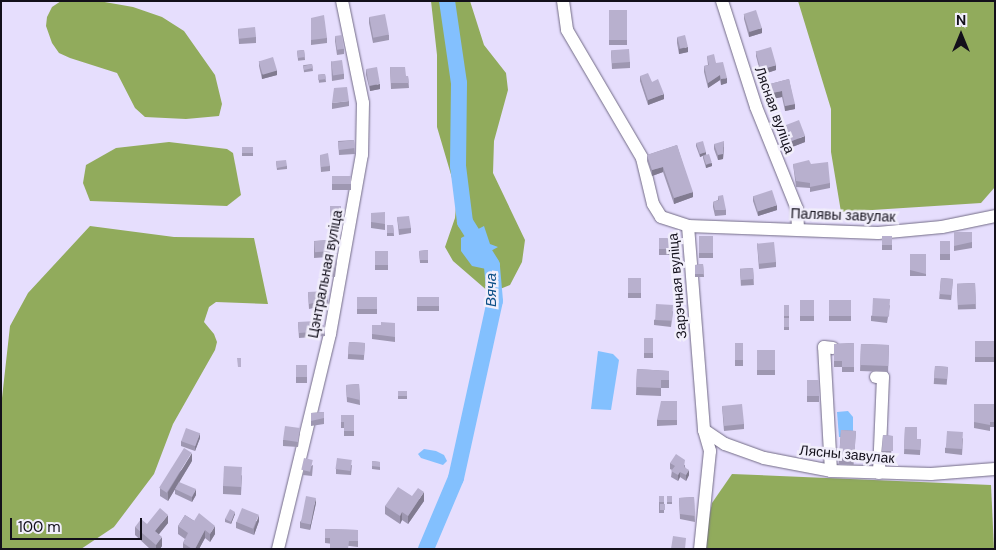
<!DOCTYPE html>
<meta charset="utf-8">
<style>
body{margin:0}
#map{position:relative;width:996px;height:550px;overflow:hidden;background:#e6defd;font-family:"DM Sans",sans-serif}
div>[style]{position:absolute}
.forest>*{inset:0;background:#91ab5c}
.water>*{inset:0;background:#83c0fe}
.river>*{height:16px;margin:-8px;padding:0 8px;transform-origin:8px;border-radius:8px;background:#83c0fe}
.roads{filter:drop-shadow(0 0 1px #726b86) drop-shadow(0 0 1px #726b86)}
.minor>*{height:12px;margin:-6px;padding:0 6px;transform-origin:6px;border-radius:6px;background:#fff}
.wall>*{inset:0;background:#9e97b1;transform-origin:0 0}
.shaded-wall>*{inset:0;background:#817b90}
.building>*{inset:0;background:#b8b0ce;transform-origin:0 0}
span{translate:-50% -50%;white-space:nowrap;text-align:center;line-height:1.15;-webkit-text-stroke:5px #f1eefb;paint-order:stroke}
.street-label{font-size:14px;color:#13101b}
.water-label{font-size:15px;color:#0c4f87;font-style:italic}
.frame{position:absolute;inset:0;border:2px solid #13101b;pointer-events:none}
.north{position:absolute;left:936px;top:10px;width:50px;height:50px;-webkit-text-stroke:4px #f1eefb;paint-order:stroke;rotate:0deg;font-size:14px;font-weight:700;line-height:20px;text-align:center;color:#13101b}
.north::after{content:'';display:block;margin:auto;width:18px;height:22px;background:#13101b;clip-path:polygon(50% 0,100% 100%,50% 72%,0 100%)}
.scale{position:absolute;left:10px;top:518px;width:132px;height:22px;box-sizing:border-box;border:2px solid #13101b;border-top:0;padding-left:6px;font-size:15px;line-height:18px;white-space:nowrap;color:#13101b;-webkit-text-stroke:4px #f1eefb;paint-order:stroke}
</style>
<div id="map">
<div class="forest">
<div style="clip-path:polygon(61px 1px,99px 1px,133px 7px,162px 17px,184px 31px,215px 75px,222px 104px,219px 116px,186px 119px,145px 117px,135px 108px,117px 73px,70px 58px,59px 53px,52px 43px,46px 26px,47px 17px,52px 7px)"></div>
<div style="clip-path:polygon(431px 1px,470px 1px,484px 45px,506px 73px,508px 90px,494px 141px,493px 173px,525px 240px,522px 262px,510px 285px,490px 293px,453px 261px,445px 247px,455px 218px,457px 195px,437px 127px,437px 55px)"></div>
<div style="clip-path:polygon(798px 1px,995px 1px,995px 187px,981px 203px,841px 212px,831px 152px,831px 109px)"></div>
<div style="clip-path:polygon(169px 142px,227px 149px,233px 153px,241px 195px,227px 206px,90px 201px,83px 183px,86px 165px,116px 148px)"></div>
<div style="clip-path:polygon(90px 226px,174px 237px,254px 238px,268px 304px,216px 302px,209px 307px,204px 322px,214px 334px,217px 342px,215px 350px,173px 424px,154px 474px,114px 527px,81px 549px,1px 549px,1px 407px,10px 326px,28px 293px)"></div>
<div style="clip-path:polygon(732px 474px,991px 485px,994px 549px,703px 549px,712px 503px)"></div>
</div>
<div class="water">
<div style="clip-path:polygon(484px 226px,490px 244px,498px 247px,487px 253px,492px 265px,486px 269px,472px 266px,461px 251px,461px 238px)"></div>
<div style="clip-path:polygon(598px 351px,613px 354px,619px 360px,611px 410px,591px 409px)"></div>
<div style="clip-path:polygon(848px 411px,853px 417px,853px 431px,847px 437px,839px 437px,837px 412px)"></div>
<div style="clip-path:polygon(424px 449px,436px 451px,444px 455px,447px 461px,443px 465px,421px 458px,418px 454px)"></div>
</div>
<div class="river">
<div style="left:426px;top:549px;width:77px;rotate:-67.1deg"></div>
<div style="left:456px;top:478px;width:181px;rotate:-77.6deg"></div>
<div style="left:495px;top:301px;width:36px;rotate:-95deg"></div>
<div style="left:492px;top:265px;width:51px;rotate:-122.1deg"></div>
<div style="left:465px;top:222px;width:56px;rotate:-97.1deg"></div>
<div style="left:458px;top:166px;width:83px;rotate:-89.3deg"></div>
<div style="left:459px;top:83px;width:83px;rotate:-98.3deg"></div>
</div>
<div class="roads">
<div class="minor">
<div style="left:563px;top:1px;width:29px;rotate:82deg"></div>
<div style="left:567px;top:30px;width:148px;rotate:59.6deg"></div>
<div style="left:642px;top:158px;width:47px;rotate:76.6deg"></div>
<div style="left:653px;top:204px;width:15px;rotate:58deg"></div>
<div style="left:661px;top:217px;width:28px;rotate:18deg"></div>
<div style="left:688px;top:226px;width:190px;rotate:2.1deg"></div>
<div style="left:878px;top:233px;width:64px;rotate:-5.4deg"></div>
<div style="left:942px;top:227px;width:54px;rotate:-11.7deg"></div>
<div style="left:722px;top:1px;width:111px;rotate:72.2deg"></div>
<div style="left:756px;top:107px;width:110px;rotate:68.1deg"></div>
<div style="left:797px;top:209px;width:19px;rotate:87deg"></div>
<div style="left:688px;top:226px;width:205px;rotate:85.5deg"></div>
<div style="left:704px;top:430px;width:22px;rotate:74deg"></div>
<div style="left:710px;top:451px;width:99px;rotate:95.8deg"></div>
<div style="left:876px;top:377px;width:7px"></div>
<div style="left:883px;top:377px;width:96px;rotate:92.4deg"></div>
<div style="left:704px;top:430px;width:25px;rotate:34deg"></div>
<div style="left:725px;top:444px;width:41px;rotate:19.7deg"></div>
<div style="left:764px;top:458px;width:68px;rotate:11deg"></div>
<div style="left:831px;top:471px;width:100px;rotate:1.7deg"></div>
<div style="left:931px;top:474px;width:64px;rotate:-4.5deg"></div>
<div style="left:831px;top:471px;width:124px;rotate:-93.2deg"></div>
<div style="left:824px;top:347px;width:9px;rotate:6deg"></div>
<div style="left:278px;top:549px;width:221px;rotate:-76.4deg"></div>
<div style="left:330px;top:334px;width:182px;rotate:-79.9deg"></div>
<div style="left:362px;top:155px;width:52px;rotate:-88.9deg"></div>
<div style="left:363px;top:103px;width:104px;rotate:-101.6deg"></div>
</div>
</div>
<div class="wall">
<div style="left:609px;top:10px;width:18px;height:35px"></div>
<div style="clip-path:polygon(744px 14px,762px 33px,749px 37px,744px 19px)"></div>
<div style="clip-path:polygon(369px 17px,389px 35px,389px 40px,373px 43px,369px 23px)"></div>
<div style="clip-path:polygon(311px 18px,327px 38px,327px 43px,311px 45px)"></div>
<div style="clip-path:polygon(238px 29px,256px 37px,256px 43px,239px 44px)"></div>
<div style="clip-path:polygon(335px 36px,344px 49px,344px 54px,337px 55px,335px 41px)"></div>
<div style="clip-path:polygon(677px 37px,688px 52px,679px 54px,677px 43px)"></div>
<div style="left:304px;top:50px;width:10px;height:7px;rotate:84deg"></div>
<div style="clip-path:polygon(611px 51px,630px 62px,630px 68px,612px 69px)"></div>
<div style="clip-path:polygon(756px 51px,776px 70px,761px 75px,756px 56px)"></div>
<div style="clip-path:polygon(707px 56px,716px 63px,727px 83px,721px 85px,720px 80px,708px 88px,704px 72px,704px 66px,708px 65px)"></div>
<div style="clip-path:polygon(259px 61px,277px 75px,262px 79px,259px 66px)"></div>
<div style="clip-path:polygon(331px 61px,344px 74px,344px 79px,332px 81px)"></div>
<div style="left:312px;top:64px;width:7px;height:9px;rotate:82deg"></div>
<div style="clip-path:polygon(390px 67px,406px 76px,408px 76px,409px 88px,391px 89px)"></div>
<div style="clip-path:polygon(366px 69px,380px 89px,370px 91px,366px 75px)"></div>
<div style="left:325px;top:74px;width:8px;height:7px;rotate:83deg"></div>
<div style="clip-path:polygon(640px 76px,652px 82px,664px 99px,648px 105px,640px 81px)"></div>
<div style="clip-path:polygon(789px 79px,795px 109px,785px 111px,782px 97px,772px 99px,770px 89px,770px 84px)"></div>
<div style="clip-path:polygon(349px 101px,349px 106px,332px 109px,332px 103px)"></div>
<div style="clip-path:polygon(780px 127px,805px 142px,787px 149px,780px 133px)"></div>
<div style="left:354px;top:140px;width:14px;height:16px;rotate:86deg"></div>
<div style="clip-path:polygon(696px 143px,706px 154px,712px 166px,706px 168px,703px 158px,703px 156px,706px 155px,700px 157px,696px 146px)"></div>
<div style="clip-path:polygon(714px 144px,724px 147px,723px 159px,718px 160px,714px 149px)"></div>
<div style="clip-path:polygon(677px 145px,693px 197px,674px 204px,663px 172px,652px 176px,647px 161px,647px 155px)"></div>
<div style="left:242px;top:147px;width:11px;height:9px"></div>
<div style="clip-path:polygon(320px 155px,330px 166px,330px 171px,321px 172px)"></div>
<div style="clip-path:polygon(276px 161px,287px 166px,287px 169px,277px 170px)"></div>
<div style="clip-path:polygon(793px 164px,811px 164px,830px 183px,830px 188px,810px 192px,810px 188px,796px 187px)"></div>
<div style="left:351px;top:176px;width:14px;height:19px;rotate:90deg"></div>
<div style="clip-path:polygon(718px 196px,726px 210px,726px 215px,715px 216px,713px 207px,713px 202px,718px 200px)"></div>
<div style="clip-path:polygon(753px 196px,777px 210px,758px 216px,753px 201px)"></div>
<div style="left:330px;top:206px;width:11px;height:24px"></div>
<div style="clip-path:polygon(371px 213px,385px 224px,385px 230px,371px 228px)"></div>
<div style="clip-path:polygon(397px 217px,411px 228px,411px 233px,399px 235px)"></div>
<div style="clip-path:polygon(387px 225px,393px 225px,394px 236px,387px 236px)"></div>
<div style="clip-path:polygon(954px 232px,972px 232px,972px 248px,954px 251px)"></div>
<div style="left:699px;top:236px;width:14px;height:22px"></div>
<div style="left:882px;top:236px;width:10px;height:14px"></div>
<div style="left:659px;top:238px;width:15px;height:17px"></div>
<div style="clip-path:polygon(329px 240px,330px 255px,337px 261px,335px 277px,326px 276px,328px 257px,314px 258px,314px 241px)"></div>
<div style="left:940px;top:241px;width:10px;height:19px"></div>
<div style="clip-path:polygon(757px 243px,776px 262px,776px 267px,759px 269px)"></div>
<div style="clip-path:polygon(428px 250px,428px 263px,420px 263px,419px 251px)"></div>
<div style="left:375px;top:251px;width:13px;height:19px"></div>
<div style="left:910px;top:254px;width:16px;height:22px"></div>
<div style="clip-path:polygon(703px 264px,704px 277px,695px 277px,695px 265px)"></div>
<div style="left:753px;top:268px;width:17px;height:13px;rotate:87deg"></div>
<div style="left:628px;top:278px;width:13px;height:20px"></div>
<div style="left:941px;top:278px;width:12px;height:21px;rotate:5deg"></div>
<div style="left:975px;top:283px;width:26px;height:18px;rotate:88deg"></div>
<div style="clip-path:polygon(308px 292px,328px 300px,328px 305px,309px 309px)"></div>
<div style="left:357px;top:297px;width:20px;height:17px"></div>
<div style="left:439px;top:297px;width:14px;height:22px;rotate:90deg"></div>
<div style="left:800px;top:300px;width:14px;height:21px"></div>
<div style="left:829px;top:300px;width:22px;height:21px"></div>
<div style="left:784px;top:305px;width:5px;height:25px"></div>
<div style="clip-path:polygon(890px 305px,887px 323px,871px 321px,871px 316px)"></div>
<div style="clip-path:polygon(673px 311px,671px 327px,654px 325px,654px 320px)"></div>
<div style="clip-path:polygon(298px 322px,316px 325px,325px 325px,325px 336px,299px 338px)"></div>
<div style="clip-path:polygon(395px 323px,395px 342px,372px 339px,372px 325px,381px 325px)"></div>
<div style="left:644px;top:338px;width:9px;height:20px"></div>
<div style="left:975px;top:341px;width:19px;height:21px"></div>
<div style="left:349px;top:342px;width:16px;height:17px;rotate:4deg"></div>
<div style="left:735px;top:343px;width:8px;height:23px"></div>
<div style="clip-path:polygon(854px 343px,854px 372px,842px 372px,842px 367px,834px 367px,834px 344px)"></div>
<div style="left:861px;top:344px;width:28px;height:27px;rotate:2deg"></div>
<div style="left:757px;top:350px;width:18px;height:25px"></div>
<div style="left:307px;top:365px;width:18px;height:11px;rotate:90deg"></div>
<div style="left:935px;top:366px;width:13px;height:18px;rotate:4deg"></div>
<div style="clip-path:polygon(637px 369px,669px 371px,669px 388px,661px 388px,661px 396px,636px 395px)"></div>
<div style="left:807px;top:380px;width:12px;height:22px"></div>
<div style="clip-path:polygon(359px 384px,360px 405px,347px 402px,346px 385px)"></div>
<div style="left:398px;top:391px;width:9px;height:8px"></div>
<div style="clip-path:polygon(677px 401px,677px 425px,657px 426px,657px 420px)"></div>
<div style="clip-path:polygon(974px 404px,995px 404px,995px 427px,990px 427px,990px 431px,974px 428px)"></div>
<div style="clip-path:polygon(722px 406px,744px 424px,744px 429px,724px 431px)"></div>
<div style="clip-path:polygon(324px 412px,324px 424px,311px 426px,311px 413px)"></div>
<div style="clip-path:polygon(341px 415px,354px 415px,354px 436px,344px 436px,344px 428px,341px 428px)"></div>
<div style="clip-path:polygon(905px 427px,917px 439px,921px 439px,920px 455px,904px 454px)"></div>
<div style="left:841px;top:430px;width:15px;height:34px;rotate:4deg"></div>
<div style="clip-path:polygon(300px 433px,298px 447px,283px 446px,283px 440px)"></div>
<div style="left:883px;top:435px;width:10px;height:21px;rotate:6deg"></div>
<div style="clip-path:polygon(200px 438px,195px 451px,181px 446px,181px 441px)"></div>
<div style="clip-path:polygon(963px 438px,962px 455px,945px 453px,945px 448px)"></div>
<div style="clip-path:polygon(192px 461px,179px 482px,196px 495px,192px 502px,175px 494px,175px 489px,177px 485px,168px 501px,160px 496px,160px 488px)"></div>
<div style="clip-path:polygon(372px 461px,380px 462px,380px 470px,372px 469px)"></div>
<div style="clip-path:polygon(670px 463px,685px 465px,685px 467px,689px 475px,686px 481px,680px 477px,678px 481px,671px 477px,672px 470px,670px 469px)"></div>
<div style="clip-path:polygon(313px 465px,312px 476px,303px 475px,303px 470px)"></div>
<div style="clip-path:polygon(352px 465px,351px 475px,336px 474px,336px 469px)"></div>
<div style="clip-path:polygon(242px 475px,241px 495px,223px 494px,223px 486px)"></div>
<div style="clip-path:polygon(412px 496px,424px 501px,408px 524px,402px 520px,400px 524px,385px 514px,385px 506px)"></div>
<div style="left:659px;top:496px;width:5px;height:17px"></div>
<div style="left:667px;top:496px;width:5px;height:8px"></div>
<div style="clip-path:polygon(694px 497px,695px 522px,680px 519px,679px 498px)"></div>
<div style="clip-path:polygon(316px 503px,310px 530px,300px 528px,300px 522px)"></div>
<div style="clip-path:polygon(235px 514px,231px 524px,225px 522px,225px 519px)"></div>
<div style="clip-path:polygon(185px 515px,215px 534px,210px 542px,205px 538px,199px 549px,183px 549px,183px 543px,185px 539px,178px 534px,178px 526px)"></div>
<div style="clip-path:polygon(259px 521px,254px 535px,236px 528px,236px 522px)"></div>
<div style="clip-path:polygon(168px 523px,159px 534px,162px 546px,160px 549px,150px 549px,135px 535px,135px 527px,147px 524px)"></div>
<div style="clip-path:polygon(325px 529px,358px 530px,358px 547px,325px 543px)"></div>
</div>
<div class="shaded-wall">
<div style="clip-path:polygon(762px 28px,762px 33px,749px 37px,749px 31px)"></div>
<div style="clip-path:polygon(688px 47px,688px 52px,679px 54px,679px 49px)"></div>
<div style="clip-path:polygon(776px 65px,776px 70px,761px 75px,761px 69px)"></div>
<div style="clip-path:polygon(277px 70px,277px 75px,262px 79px,262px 74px)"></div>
<div style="clip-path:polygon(720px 75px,720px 80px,708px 88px,708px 83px)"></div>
<div style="clip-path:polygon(727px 78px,727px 83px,721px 85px,721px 79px)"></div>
<div style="clip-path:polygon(380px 84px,380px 89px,370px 91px,370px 86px)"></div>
<div style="clip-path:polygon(782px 91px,782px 97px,772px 99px,772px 93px)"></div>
<div style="clip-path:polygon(664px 94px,664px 99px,648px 105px,648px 100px)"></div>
<div style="clip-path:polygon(795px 104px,795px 109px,785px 111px,785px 106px)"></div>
<div style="clip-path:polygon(805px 136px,805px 142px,787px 149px,787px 143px)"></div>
<div style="clip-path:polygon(724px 141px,723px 159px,718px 160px,718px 155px)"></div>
<div style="clip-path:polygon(706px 152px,706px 154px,700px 157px,700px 154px)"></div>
<div style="clip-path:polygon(712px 163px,712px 166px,706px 168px,706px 165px)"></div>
<div style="clip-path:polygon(663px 167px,663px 172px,652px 176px,652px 170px)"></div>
<div style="clip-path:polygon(693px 192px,693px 197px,674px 204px,674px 198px)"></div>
<div style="clip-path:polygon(777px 205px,777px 210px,758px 216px,758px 211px)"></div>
<div style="clip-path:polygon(200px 433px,200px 438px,195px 451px,195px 446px)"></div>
<div style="clip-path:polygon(192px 453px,192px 461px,168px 501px,168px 492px)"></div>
<div style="clip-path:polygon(689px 470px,689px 475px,686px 481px,686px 475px)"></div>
<div style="clip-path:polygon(680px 472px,680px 477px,678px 481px,678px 475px)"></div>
<div style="clip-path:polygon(196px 489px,196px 495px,192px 502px,192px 497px)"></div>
<div style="clip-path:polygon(424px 492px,424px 501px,408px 524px,408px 516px)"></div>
<div style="clip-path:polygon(316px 498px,316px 503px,310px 530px,310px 524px)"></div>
<div style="clip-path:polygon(235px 512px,235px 514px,231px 524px,231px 522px)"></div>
<div style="clip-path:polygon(402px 512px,402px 520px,400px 524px,400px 516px)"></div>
<div style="clip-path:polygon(168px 515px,168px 523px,155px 539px,155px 531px)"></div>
<div style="clip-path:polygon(259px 515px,259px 521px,254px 535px,254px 529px)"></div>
<div style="clip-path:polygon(215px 526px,215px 534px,210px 542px,210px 534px)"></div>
<div style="clip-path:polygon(205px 530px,205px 538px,199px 549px,195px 549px)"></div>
<div style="clip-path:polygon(162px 537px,162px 546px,160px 549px,156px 549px,156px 545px)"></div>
</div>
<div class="building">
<div style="left:609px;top:10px;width:18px;height:30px"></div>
<div style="left:756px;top:10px;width:19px;height:13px;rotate:72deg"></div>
<div style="left:385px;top:14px;width:21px;height:16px;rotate:79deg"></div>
<div style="clip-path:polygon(324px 15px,327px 38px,311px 40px,311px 18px)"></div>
<div style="left:255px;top:27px;width:10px;height:17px;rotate:84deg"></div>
<div style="left:342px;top:35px;width:14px;height:7px;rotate:82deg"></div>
<div style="left:685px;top:35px;width:12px;height:8px;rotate:76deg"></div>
<div style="left:771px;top:47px;width:19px;height:16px;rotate:74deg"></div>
<div style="left:629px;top:49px;width:13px;height:18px;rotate:86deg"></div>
<div style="left:304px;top:50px;width:7px;height:7px;rotate:82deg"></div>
<div style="clip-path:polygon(714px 54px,716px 63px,723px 62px,727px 78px,721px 79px,720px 75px,708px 83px,704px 66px,709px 65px,707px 56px)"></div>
<div style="left:273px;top:57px;width:14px;height:15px;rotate:73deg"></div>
<div style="left:342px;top:60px;width:14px;height:11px;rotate:82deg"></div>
<div style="left:312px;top:64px;width:4px;height:9px;rotate:76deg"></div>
<div style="left:377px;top:67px;width:17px;height:11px;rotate:80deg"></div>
<div style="clip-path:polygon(390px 67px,405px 67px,406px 76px,408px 76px,409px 83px,391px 83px)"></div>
<div style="clip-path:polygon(648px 73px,652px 82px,658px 79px,664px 94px,648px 100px,640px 76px)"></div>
<div style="clip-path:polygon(325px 74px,326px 79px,318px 80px,318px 75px)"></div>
<div style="clip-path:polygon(789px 79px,795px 104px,785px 106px,782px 91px,772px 93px,770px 84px)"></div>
<div style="clip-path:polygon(347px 87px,349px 101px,332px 103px,334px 88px)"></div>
<div style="left:799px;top:120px;width:17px;height:20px;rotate:69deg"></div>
<div style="left:354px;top:140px;width:8px;height:16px;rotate:83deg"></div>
<div style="clip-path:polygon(703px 141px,706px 152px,700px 154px,696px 143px)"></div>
<div style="clip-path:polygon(724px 141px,723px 154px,718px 155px,714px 144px)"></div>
<div style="clip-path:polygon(677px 145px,693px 192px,674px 198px,663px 167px,652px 170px,647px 155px)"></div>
<div style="left:242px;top:147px;width:11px;height:6px"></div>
<div style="clip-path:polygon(328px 153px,330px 166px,321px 167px,320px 155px)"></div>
<div style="left:709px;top:154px;width:9px;height:6px;rotate:72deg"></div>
<div style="clip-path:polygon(286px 160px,287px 166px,277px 168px,276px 161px)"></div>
<div style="clip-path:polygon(809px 160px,811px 164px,828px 162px,830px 183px,810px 187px,810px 183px,796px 181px,793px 164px)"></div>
<div style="left:351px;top:176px;width:8px;height:19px;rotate:90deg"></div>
<div style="left:772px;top:190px;width:16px;height:20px;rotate:72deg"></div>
<div style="clip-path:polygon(723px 195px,726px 210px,715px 210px,713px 202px,719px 200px,718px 196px)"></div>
<div style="left:330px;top:206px;width:11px;height:19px"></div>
<div style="clip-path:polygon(385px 212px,385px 224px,371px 222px,371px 213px)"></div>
<div style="clip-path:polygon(409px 216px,411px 228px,399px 229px,397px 217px)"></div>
<div style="clip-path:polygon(387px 225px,393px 225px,394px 233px,387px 233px)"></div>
<div style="clip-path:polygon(954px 232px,972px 232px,972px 242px,954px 246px)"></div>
<div style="left:699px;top:236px;width:14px;height:17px"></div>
<div style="left:882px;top:236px;width:10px;height:9px"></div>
<div style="left:659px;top:238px;width:15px;height:11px"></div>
<div style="left:329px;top:240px;width:11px;height:15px;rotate:85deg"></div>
<div style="left:940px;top:241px;width:10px;height:13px"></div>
<div style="left:774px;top:242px;width:20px;height:17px;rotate:84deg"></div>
<div style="clip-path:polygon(428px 250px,428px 260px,420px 260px,419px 251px)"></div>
<div style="left:375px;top:251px;width:13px;height:14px"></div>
<div style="left:328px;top:254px;width:9px;height:16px;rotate:13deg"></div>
<div style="clip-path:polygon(910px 254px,926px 254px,926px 274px,910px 270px)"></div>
<div style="clip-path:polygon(703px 264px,704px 274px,695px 274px,695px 265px)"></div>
<div style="left:753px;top:268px;width:11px;height:13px;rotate:85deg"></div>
<div style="left:628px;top:278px;width:13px;height:15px"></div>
<div style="left:941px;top:278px;width:12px;height:16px;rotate:5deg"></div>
<div style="left:975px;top:283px;width:21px;height:18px;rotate:87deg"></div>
<div style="clip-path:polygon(328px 291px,328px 300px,309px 304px,308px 292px)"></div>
<div style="left:357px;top:297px;width:20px;height:12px"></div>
<div style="left:439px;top:297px;width:9px;height:22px;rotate:90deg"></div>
<div style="left:873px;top:298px;width:17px;height:18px;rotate:3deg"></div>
<div style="left:800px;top:300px;width:14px;height:16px"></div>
<div style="left:829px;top:300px;width:22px;height:16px"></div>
<div style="left:656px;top:304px;width:17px;height:16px;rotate:3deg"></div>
<div style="left:784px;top:305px;width:5px;height:11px"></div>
<div style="left:784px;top:318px;width:5px;height:9px"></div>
<div style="clip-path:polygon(316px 321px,316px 325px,325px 325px,325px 331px,299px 333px,298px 322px)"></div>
<div style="clip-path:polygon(381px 322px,395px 323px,395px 337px,372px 334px,372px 325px,381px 325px)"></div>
<div style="left:644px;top:338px;width:9px;height:15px"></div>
<div style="left:975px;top:341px;width:19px;height:16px"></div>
<div style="left:349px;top:342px;width:16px;height:12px;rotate:4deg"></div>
<div style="left:735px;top:343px;width:8px;height:17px"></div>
<div style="clip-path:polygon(854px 343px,854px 367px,842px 367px,842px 361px,834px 361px,834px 344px)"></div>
<div style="left:861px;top:344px;width:28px;height:21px;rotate:2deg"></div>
<div style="left:757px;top:350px;width:18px;height:20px"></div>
<div style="clip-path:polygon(237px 358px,241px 358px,241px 367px,238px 367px)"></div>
<div style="left:307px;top:365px;width:12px;height:11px;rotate:90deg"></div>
<div style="left:935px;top:366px;width:13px;height:12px;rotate:4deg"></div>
<div style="clip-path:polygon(637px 369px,669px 371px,669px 380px,661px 380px,661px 388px,636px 387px)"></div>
<div style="left:807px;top:380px;width:12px;height:16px"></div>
<div style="clip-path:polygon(359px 384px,360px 400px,347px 397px,346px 385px)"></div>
<div style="left:398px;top:391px;width:9px;height:5px"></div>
<div style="clip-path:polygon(661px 401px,677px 401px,677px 420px,657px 420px)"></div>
<div style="left:742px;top:404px;width:20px;height:20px;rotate:84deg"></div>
<div style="clip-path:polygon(974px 404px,995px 404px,995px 422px,990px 422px,990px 425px,974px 422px)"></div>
<div style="clip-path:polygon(324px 412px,324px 418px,311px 421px,311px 413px)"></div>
<div style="clip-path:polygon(341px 415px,354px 415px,354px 431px,344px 431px,344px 422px,341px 422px)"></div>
<div style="left:285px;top:426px;width:15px;height:14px;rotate:8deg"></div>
<div style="clip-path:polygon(905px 427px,917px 427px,917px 439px,921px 439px,920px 450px,904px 449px)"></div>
<div style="left:186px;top:428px;width:15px;height:14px;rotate:20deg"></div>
<div style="left:841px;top:430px;width:15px;height:26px;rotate:4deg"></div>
<div style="left:947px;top:431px;width:16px;height:17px;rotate:4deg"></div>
<div style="clip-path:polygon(883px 435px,893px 436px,893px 451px,882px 451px)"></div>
<div style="left:184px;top:448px;width:9px;height:47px;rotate:32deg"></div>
<div style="clip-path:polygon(676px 454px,685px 460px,684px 467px,689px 470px,686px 475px,680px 472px,678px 475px,671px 471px,675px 466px,670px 463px)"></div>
<div style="left:304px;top:458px;width:9px;height:12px;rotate:13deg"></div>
<div style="left:337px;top:458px;width:15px;height:11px;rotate:8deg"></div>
<div style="clip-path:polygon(372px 461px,380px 462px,380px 467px,372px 466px)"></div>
<div style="left:224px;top:466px;width:18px;height:20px;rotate:3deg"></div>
<div style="clip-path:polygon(179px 482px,196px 489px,192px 497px,175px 489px)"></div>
<div style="clip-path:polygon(398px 487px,412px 496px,418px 488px,424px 492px,408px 516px,402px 512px,400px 516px,385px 506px)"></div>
<div style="left:306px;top:496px;width:10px;height:27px;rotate:11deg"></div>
<div style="left:659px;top:496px;width:5px;height:6px"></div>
<div style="left:667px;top:496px;width:5px;height:6px"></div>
<div style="clip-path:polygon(694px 497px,695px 516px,680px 514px,679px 498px)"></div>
<div style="left:660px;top:504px;width:5px;height:6px"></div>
<div style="clip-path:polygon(160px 508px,168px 515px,155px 531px,162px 537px,156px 545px,135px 527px,141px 519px,147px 524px)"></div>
<div style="left:242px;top:508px;width:18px;height:15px;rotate:22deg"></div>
<div style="clip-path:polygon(230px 509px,235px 512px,231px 522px,225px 519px)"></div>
<div style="clip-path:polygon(199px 513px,215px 526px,210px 534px,205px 530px,195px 549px,192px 549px,183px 543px,188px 533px,178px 526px,185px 515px,194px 521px)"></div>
<div style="clip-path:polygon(325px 529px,358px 530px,358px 541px,349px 541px,348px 549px,330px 549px,330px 538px,325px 538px)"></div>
<div style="clip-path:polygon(673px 536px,686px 538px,685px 549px,671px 549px)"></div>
</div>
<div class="street-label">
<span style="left:775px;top:110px;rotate:70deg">Лясная вуліца</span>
<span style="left:843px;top:215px;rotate:2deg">Палявы завулак</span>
<span style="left:325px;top:274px;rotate:-79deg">Цэнтральная вуліца</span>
<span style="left:677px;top:286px;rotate:-95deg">Зарэчная вуліца</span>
<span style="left:847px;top:454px;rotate:5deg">Лясны завулак</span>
</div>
<div class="water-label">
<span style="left:492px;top:290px;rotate:-90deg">Вяча</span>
</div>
<div class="frame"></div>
<div class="north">N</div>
<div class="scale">100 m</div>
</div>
